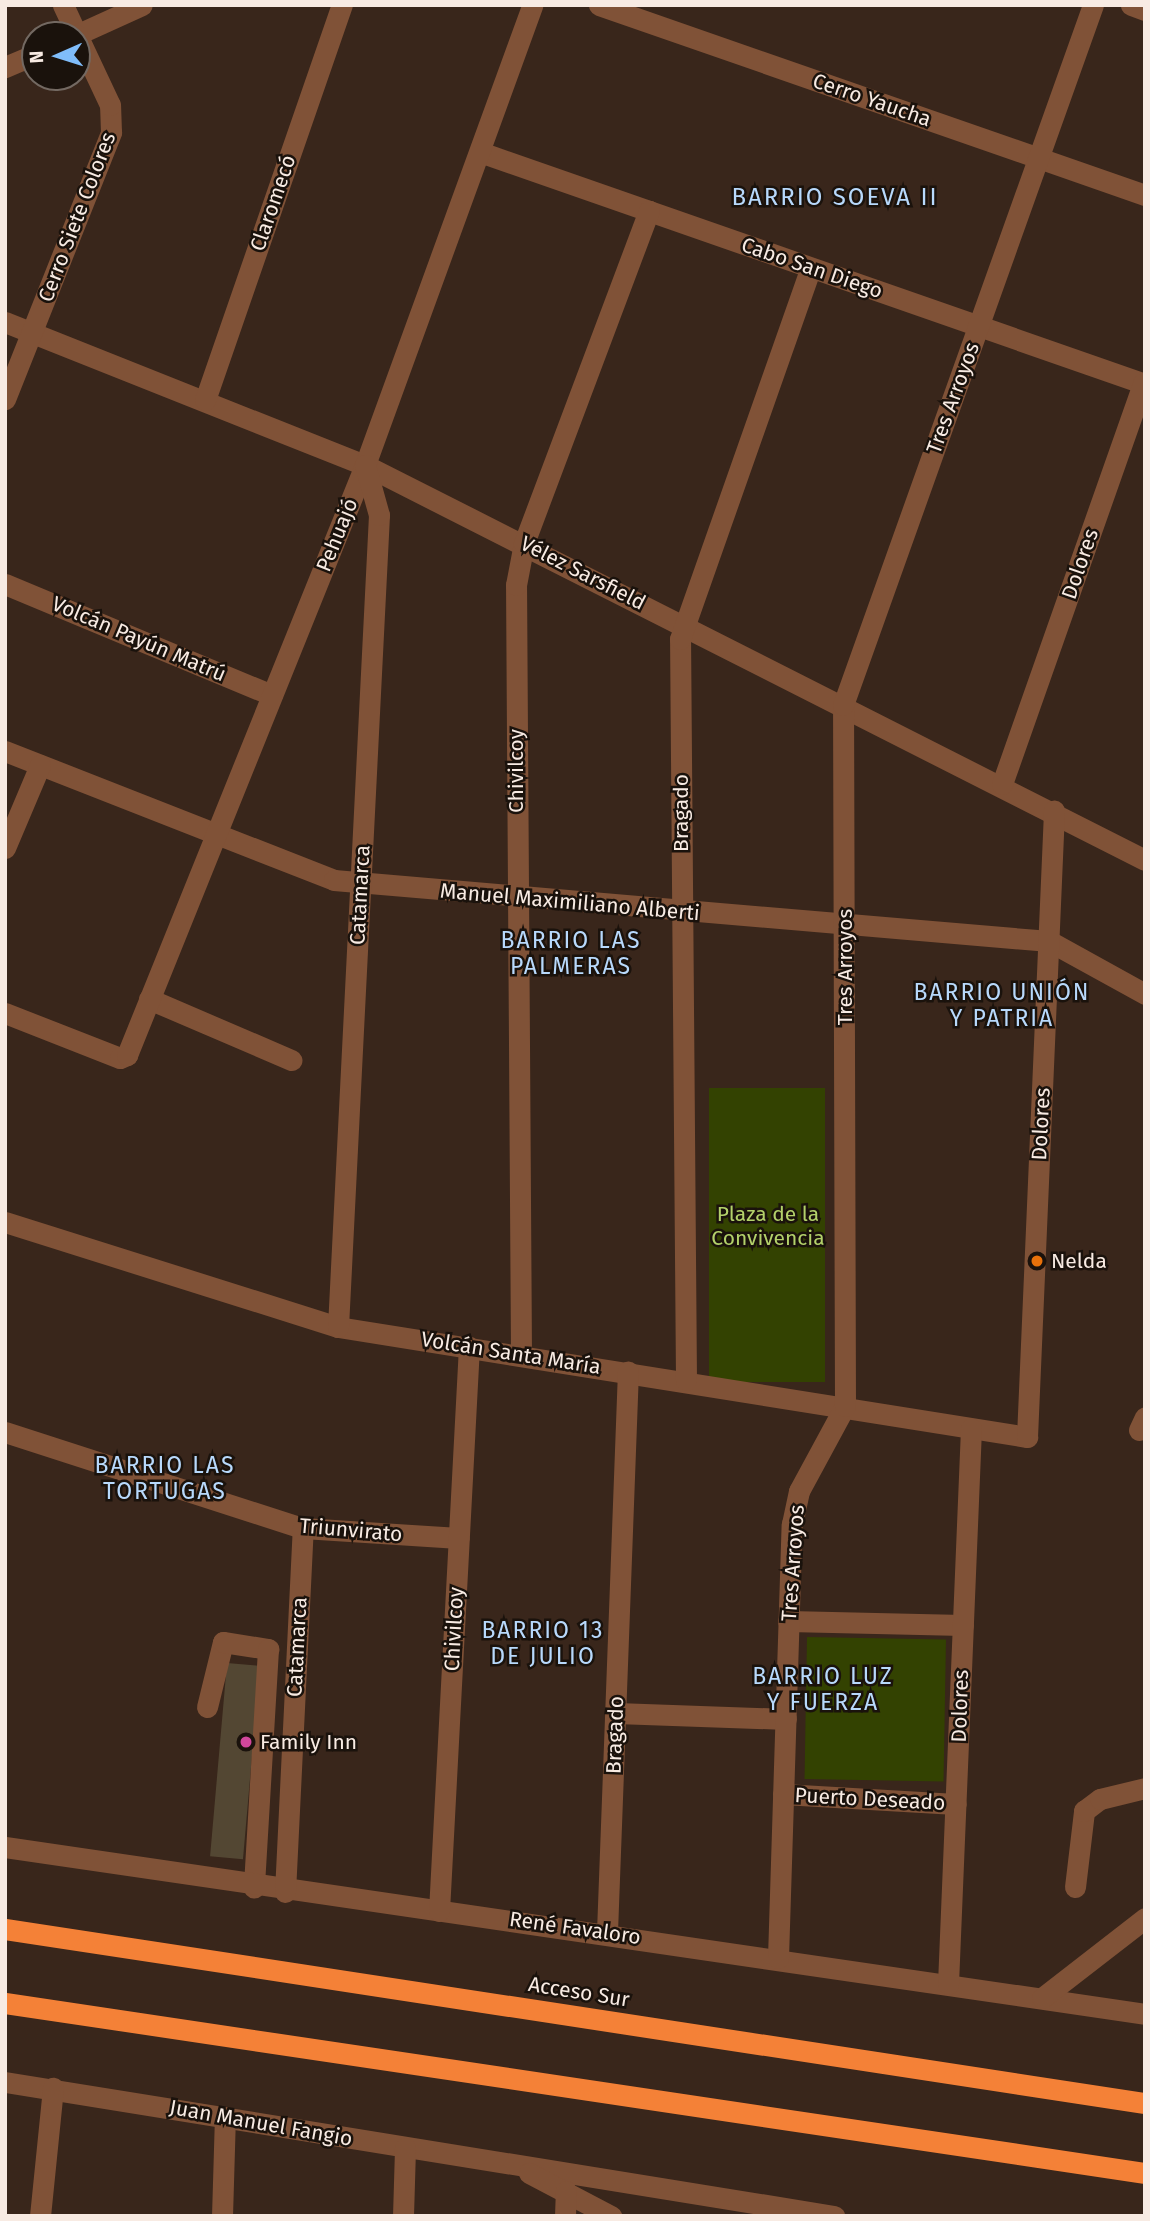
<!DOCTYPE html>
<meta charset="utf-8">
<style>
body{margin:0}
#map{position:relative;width:1150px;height:2221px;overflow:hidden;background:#39261b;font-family:"Fira Sans",sans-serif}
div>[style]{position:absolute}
.green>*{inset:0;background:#334201;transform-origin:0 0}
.building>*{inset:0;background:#534733;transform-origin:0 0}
.minor>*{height:21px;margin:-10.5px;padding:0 10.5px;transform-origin:10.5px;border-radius:10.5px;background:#805237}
.highway>*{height:21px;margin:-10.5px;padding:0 10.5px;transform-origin:10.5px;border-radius:10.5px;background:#f48137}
.dots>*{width:19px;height:19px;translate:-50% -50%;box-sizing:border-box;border:4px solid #1a120c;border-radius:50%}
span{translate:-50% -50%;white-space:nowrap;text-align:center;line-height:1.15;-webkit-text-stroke:5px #1a120c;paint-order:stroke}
.street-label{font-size:21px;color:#f8ebe3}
.park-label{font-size:21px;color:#b3d16a}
.poi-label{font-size:21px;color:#f8ebe3}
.left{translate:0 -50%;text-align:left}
.neighbourhood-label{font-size:23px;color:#b8d9fc;letter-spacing:2px}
.quarter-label{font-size:24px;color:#b8d9fc;letter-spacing:2px}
.frame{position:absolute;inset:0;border:7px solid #f8ebe3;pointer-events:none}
.north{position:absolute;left:21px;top:21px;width:70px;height:70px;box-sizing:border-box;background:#1a120c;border:2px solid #736962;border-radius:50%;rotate:267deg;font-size:19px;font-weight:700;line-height:28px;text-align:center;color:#f8ebe3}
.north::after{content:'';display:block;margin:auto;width:24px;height:32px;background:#80bdfa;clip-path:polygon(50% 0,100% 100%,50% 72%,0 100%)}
</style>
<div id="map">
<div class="green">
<div style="left:825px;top:1088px;width:294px;height:116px;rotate:90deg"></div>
<div style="left:807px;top:1637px;width:139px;height:142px;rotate:1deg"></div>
</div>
<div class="building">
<div style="left:227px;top:1663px;width:33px;height:194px;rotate:5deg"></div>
</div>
<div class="minor">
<div style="left:63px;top:5px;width:33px;rotate:65deg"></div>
<div style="left:599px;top:5px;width:578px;rotate:19.19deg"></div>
<div style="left:1131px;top:5px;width:15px;rotate:20deg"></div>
<div style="left:76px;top:35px;width:72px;rotate:-24.4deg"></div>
<div style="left:5px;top:67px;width:33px;rotate:-23deg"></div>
<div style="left:480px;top:152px;width:704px;rotate:19.23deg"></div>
<div style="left:5px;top:322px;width:387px;rotate:21.7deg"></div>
<div style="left:365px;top:465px;width:874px;rotate:26.86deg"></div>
<div style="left:5px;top:399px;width:287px;rotate:-68.3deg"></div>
<div style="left:111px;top:132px;width:27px;rotate:-92deg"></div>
<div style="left:110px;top:105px;width:77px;rotate:-115.2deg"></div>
<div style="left:205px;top:400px;width:418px;rotate:-70.9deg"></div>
<div style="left:5px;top:584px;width:289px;rotate:22.6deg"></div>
<div style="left:5px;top:751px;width:353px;rotate:21.4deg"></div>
<div style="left:334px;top:880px;width:718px;rotate:4.88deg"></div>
<div style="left:1049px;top:941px;width:110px;rotate:28.9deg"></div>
<div style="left:1002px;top:784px;width:425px;rotate:-70.6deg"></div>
<div style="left:5px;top:848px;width:90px;rotate:-67.1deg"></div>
<div style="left:149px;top:999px;width:155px;rotate:23.2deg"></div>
<div style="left:5px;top:1013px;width:123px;rotate:21.4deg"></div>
<div style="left:120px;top:1058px;width:8px;rotate:-23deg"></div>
<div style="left:127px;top:1055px;width:636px;rotate:-68.03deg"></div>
<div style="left:365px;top:465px;width:489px;rotate:-70deg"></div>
<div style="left:5px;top:1222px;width:349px;rotate:17.5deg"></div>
<div style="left:338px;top:1327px;width:698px;rotate:9.07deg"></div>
<div style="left:1027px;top:1437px;width:627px;rotate:-87.53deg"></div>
<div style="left:338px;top:1327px;width:813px;rotate:-87.11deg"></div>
<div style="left:379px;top:515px;width:52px;rotate:-105.6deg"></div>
<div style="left:521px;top:1354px;width:769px;rotate:-90.37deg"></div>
<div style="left:516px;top:585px;width:43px;rotate:-79.2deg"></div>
<div style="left:524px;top:543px;width:355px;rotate:-69.4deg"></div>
<div style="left:686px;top:1380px;width:741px;rotate:-90.46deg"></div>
<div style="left:680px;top:639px;width:393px;rotate:-70.6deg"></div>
<div style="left:1139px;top:1430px;width:14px;rotate:-65deg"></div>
<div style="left:5px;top:1432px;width:313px;rotate:17.9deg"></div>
<div style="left:303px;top:1528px;width:156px;rotate:3.7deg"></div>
<div style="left:788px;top:1621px;width:175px;rotate:1.3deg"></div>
<div style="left:207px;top:1707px;width:67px;rotate:-76.2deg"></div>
<div style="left:223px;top:1642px;width:46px;rotate:8.8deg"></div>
<div style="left:268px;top:1649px;width:239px;rotate:93.4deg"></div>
<div style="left:616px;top:1713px;width:170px;rotate:2deg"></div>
<div style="left:783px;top:1794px;width:173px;rotate:3.3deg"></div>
<div style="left:5px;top:1847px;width:1152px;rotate:8.33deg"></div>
<div style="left:1075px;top:1887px;width:77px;rotate:-83.2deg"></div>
<div style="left:1084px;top:1811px;width:20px;rotate:-37deg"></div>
<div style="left:1100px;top:1799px;width:46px;rotate:-13.7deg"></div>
<div style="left:285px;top:1892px;width:364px;rotate:-87.2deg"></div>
<div style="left:439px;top:1911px;width:565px;rotate:-86.96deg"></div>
<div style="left:607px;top:1932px;width:561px;rotate:-87.86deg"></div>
<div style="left:778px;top:1958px;width:434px;rotate:-88.2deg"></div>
<div style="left:792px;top:1524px;width:34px;rotate:-78deg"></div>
<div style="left:799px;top:1491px;width:97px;rotate:-61.6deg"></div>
<div style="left:845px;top:1406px;width:701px;rotate:-90.16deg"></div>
<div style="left:843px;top:705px;width:743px;rotate:-70.35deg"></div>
<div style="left:948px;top:1984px;width:556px;rotate:-87.63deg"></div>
<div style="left:1042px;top:1998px;width:130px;rotate:-37.8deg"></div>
<div style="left:5px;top:2082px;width:840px;rotate:9.18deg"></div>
<div style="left:529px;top:2173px;width:93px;rotate:27.7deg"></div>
<div style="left:40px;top:2216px;width:129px;rotate:-84.2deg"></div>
<div style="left:222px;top:2216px;width:99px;rotate:-88.3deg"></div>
<div style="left:403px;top:2216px;width:68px;rotate:-88.3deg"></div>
<div style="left:565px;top:2216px;width:25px;rotate:-88deg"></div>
</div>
<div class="highway">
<div style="left:5px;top:1929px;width:1153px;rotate:8.68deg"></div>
<div style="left:5px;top:2003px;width:1153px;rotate:8.48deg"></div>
</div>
<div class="dots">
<div style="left:1037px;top:1261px;background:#e8710a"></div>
<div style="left:246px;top:1742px;background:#d1479c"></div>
</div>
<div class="street-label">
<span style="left:872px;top:100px;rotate:19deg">Cerro Yaucha</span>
<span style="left:273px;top:203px;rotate:-71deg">Claromecó</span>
<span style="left:77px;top:217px;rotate:-69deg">Cerro Siete Colores</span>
<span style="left:812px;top:268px;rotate:19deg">Cabo San Diego</span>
<span style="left:953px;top:398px;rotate:-70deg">Tres Arroyos</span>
<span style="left:337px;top:535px;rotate:-68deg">Pehuajó</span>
<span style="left:1080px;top:564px;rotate:-71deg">Dolores</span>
<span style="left:583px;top:573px;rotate:27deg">Vélez Sarsfield</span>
<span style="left:139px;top:639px;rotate:23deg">Volcán Payún Matrú</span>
<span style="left:516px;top:771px;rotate:-90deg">Chivilcoy</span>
<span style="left:681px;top:813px;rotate:-90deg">Bragado</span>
<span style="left:360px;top:895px;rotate:-87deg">Catamarca</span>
<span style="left:570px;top:902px;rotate:5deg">Manuel Maximiliano Alberti</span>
<span style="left:845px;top:967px;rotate:-90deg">Tres Arroyos</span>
<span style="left:1041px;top:1124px;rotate:-87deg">Dolores</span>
<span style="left:511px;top:1353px;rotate:9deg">Volcán Santa María</span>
<span style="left:351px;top:1530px;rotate:5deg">Triunvirato</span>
<span style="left:793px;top:1563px;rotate:-86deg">Tres Arroyos</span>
<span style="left:454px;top:1629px;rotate:-87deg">Chivilcoy</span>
<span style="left:297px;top:1647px;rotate:-87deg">Catamarca</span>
<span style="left:960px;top:1706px;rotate:-88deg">Dolores</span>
<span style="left:615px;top:1735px;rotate:-88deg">Bragado</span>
<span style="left:870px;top:1799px;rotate:3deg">Puerto Deseado</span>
<span style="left:575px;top:1928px;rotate:8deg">René Favaloro</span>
<span style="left:579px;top:1992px;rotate:9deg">Acceso Sur</span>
<span style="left:261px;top:2123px;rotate:10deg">Juan Manuel Fangio</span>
</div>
<div class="park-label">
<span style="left:768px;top:1226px">Plaza de la<br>Convivencia</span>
</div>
<div class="poi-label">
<span class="left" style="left:1051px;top:1261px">Nelda</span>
<span class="left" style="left:260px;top:1742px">Family Inn</span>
</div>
<div class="neighbourhood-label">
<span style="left:571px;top:953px">BARRIO LAS<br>PALMERAS</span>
<span style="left:1002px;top:1005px">BARRIO UNIÓN<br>Y PATRIA</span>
<span style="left:165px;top:1478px">BARRIO LAS<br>TORTUGAS</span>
<span style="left:543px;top:1643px">BARRIO 13<br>DE JULIO</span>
<span style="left:823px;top:1689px">BARRIO LUZ<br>Y FUERZA</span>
</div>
<div class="quarter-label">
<span style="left:835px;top:198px">BARRIO SOEVA II</span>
</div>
<div class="frame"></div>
<div class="north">N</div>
</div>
